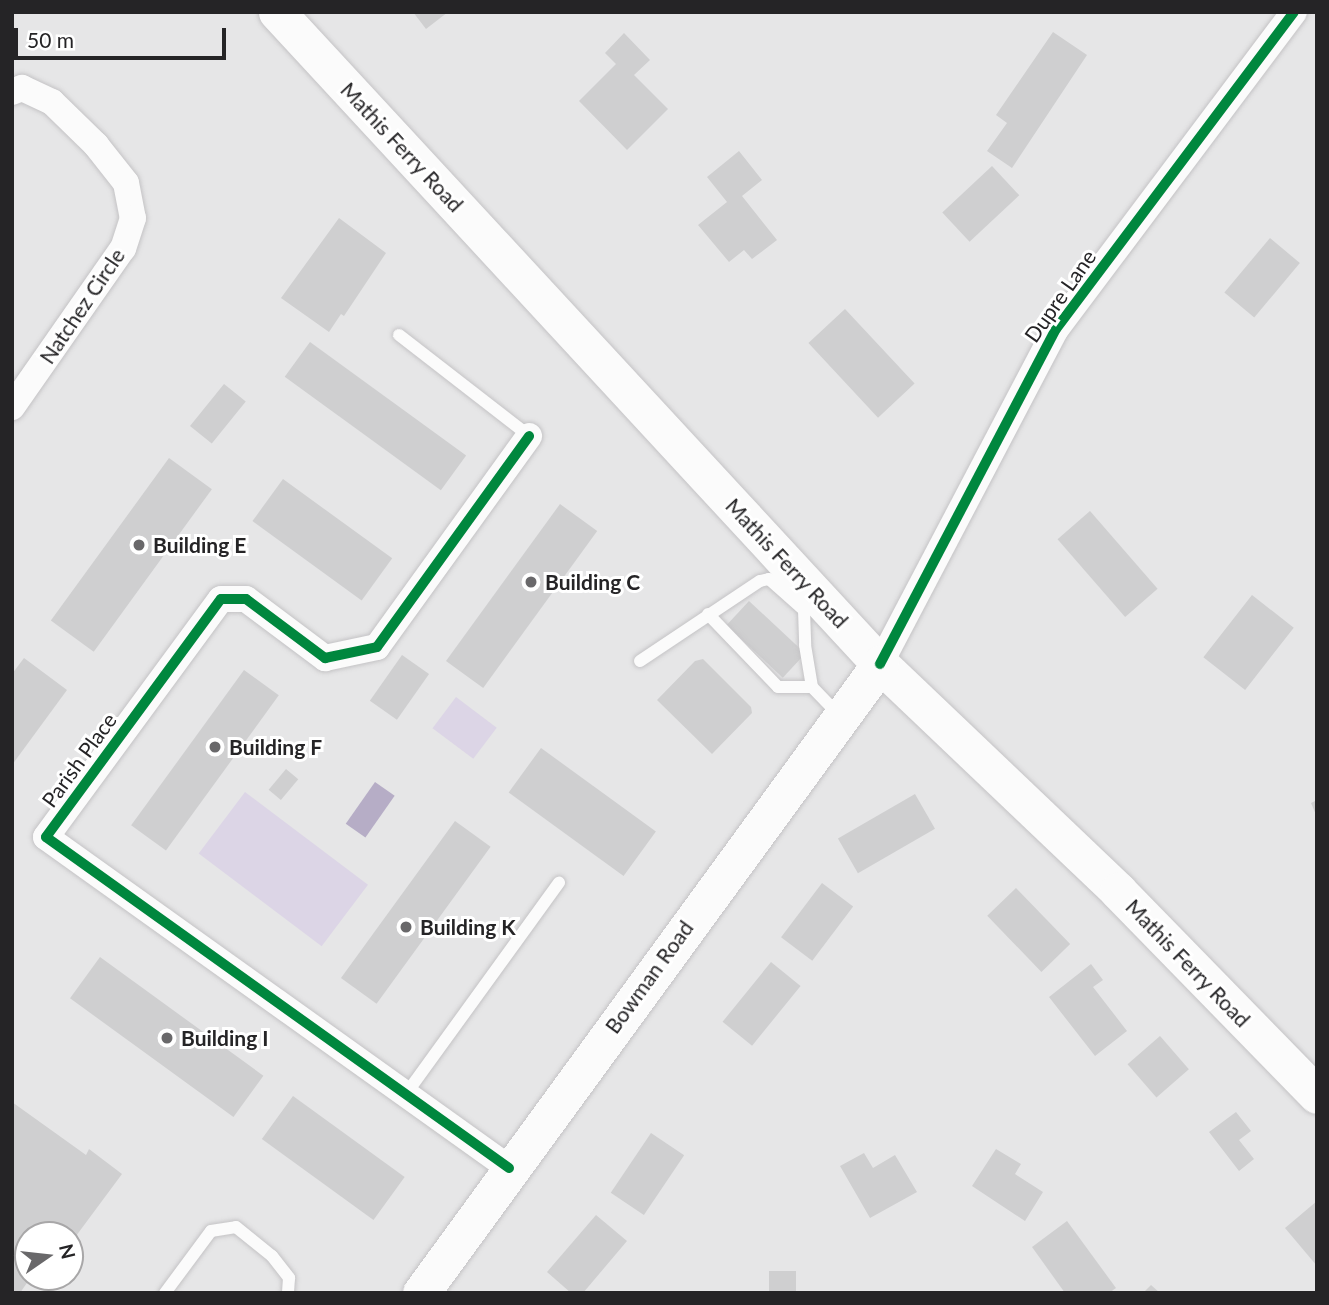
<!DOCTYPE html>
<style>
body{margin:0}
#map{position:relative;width:1329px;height:1305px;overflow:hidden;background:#e6e6e7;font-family:Lato,sans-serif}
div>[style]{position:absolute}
.green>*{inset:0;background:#dcd5e6;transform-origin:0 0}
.water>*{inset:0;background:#b6adc6;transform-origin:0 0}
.building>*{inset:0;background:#cfcfd0;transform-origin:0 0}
.roads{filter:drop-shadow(0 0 2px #c4c3c5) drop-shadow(0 0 2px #c4c3c5)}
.service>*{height:12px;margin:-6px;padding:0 6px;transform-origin:6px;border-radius:6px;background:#fbfbfb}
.minor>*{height:26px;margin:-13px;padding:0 13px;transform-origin:13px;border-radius:13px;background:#fbfbfb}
.secondary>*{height:37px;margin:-18.5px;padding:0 18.5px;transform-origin:18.5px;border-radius:18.5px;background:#fbfbfb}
.cycleway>*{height:10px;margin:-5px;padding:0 5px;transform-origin:5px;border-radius:5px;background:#00873e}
.dots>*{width:19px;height:19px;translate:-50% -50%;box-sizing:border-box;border:4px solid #fff;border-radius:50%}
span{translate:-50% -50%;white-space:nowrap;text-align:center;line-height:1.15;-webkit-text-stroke:6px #fff;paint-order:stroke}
.street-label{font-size:21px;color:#252426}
.poi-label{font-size:21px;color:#252426;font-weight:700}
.left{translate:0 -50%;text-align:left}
.frame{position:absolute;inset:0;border:14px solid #252426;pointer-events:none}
.north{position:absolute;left:14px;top:1221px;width:70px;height:70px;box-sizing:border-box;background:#fff;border:2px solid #a8a7a8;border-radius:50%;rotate:76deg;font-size:19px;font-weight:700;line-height:28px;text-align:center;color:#252426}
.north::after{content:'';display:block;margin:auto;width:24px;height:32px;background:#69686a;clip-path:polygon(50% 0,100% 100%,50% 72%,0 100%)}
.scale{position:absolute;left:14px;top:28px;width:212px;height:32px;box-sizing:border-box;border:4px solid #252426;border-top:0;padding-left:9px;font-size:21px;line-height:24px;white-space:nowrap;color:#252426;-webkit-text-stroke:5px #fff;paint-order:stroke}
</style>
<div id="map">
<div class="green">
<div style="left:456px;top:697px;width:51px;height:39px;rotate:37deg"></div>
<div style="left:245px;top:792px;width:154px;height:77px;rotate:37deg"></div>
</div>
<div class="water">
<div style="left:375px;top:782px;width:24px;height:51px;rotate:35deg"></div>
</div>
<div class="building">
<div style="clip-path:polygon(413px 12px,448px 12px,426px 29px)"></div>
<div style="clip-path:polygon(1053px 32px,1087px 55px,1012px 168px,987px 151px,1007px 123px,996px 115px)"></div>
<div style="clip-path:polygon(624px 33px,650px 60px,634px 75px,668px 109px,627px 150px,579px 101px,616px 64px,605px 53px)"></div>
<div style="clip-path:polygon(739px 151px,762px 180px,742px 196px,777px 240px,752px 259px,744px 250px,729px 262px,698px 225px,727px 202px,707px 177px)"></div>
<div style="left:992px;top:166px;width:40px;height:68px;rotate:47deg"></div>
<div style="clip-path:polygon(339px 218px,386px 253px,344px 316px,341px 314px,329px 332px,281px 298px)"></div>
<div style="left:1270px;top:238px;width:39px;height:71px;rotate:40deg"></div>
<div style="left:845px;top:309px;width:102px;height:50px;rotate:47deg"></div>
<div style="left:310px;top:342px;width:193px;height:43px;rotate:36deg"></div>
<div style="left:224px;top:384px;width:28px;height:54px;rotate:39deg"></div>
<div style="left:169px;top:458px;width:53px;height:201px;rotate:36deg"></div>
<div style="left:283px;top:479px;width:135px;height:52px;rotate:36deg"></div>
<div style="left:560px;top:504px;width:46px;height:194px;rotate:36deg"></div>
<div style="left:1090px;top:511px;width:103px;height:43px;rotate:49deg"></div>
<div style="left:1252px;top:595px;width:53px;height:79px;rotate:38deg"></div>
<div style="left:749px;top:601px;width:77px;height:33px;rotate:43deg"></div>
<div style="left:402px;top:655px;width:33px;height:56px;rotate:35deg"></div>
<div style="clip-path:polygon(24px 658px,67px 690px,12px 765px,12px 674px)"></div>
<div style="clip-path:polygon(703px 659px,751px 707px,752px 713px,712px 754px,657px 700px,695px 661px)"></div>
<div style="left:244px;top:670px;width:43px;height:192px;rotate:36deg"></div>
<div style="left:541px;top:748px;width:142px;height:55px;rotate:36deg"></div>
<div style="left:286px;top:769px;width:16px;height:27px;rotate:40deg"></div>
<div style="left:915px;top:794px;width:40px;height:89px;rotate:60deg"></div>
<div style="clip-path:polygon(1317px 800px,1317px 817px,1311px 803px)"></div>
<div style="left:455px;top:821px;width:44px;height:194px;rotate:36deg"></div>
<div style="left:822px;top:883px;width:39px;height:68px;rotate:37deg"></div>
<div style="left:1016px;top:888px;width:78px;height:40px;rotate:46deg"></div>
<div style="left:100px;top:957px;width:202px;height:51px;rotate:36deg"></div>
<div style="left:771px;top:962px;width:38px;height:77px;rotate:39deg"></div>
<div style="clip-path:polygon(1091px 964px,1103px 980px,1093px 987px,1127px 1031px,1095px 1056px,1049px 997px)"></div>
<div style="left:1160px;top:1036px;width:44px;height:43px;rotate:49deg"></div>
<div style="left:293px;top:1096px;width:138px;height:53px;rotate:36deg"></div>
<div style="clip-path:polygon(12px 1102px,86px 1155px,89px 1149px,122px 1174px,76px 1236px,66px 1229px,61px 1235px,28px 1235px,31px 1277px,20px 1293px,12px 1293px)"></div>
<div style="clip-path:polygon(1236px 1112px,1251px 1131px,1239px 1140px,1254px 1159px,1239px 1171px,1209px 1132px)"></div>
<div style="left:651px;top:1133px;width:40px;height:72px;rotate:34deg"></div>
<div style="clip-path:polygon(996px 1149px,1021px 1164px,1015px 1174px,1043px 1192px,1025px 1221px,972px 1186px)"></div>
<div style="clip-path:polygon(864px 1153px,873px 1168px,895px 1155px,917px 1192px,870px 1218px,840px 1166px)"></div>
<div style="clip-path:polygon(1317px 1201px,1317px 1266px,1285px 1228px)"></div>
<div style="clip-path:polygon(596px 1215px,627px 1241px,583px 1293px,571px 1293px,547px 1272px)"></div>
<div style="clip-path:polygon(1067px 1221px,1116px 1288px,1109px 1293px,1065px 1293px,1032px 1247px)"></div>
<div style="left:796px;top:1271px;width:22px;height:27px;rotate:90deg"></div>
<div style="clip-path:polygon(1151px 1285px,1160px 1293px,1143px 1293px)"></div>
</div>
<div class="roads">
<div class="service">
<div style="left:399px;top:335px;width:165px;rotate:37.8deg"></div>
<div style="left:808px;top:607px;width:5px;rotate:143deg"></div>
<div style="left:804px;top:610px;width:35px;rotate:88deg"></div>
<div style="left:805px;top:645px;width:43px;rotate:80.5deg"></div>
<div style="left:812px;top:687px;width:39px;rotate:46deg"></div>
<div style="left:708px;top:614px;width:101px;rotate:46.2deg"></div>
<div style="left:778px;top:687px;width:34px"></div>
<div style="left:640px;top:661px;width:144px;rotate:-33.7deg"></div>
<div style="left:760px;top:581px;width:9px;rotate:-13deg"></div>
<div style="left:769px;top:579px;width:47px;rotate:41.5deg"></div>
<div style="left:406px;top:1094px;width:261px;rotate:-54.1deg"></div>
<div style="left:165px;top:1293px;width:77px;rotate:-53.4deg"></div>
<div style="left:211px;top:1231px;width:25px;rotate:-9deg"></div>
<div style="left:236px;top:1227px;width:46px;rotate:38.9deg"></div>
<div style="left:272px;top:1256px;width:28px;rotate:52deg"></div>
<div style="left:289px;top:1278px;width:15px;rotate:94deg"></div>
</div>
<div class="minor">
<div style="left:12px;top:92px;width:11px;rotate:-22deg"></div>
<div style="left:22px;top:88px;width:33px;rotate:25deg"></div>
<div style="left:52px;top:102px;width:62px;rotate:44.3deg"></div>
<div style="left:96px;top:145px;width:48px;rotate:51.7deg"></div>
<div style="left:126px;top:183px;width:36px;rotate:79deg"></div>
<div style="left:133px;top:218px;width:32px;rotate:108deg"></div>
<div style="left:123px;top:248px;width:194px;rotate:124.9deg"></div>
<div style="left:880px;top:664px;width:378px;rotate:-62.3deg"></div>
<div style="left:1056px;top:329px;width:396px;rotate:-53.1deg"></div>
<div style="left:509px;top:1168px;width:569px;rotate:-144.44deg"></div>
<div style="left:46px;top:837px;width:295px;rotate:-53.7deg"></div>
<div style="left:221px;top:599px;width:25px"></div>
<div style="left:246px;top:599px;width:99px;rotate:36.8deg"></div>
<div style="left:325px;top:658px;width:53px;rotate:-11.9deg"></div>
<div style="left:377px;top:647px;width:260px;rotate:-54.2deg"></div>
</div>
<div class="secondary">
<div style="left:277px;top:12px;width:888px;rotate:47.24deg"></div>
<div style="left:880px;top:664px;width:329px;rotate:43.6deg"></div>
<div style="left:1118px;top:891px;width:285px;rotate:45.7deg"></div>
<div style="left:421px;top:1293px;width:779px;rotate:-53.88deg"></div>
</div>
</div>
<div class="cycleway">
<div style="left:880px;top:664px;width:378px;rotate:-62.3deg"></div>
<div style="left:1056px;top:329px;width:396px;rotate:-53.1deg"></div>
<div style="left:509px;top:1168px;width:569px;rotate:-144.44deg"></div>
<div style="left:46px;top:837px;width:295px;rotate:-53.7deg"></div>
<div style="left:221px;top:599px;width:25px"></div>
<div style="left:246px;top:599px;width:99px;rotate:36.8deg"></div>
<div style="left:325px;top:658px;width:53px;rotate:-11.9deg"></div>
<div style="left:377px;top:647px;width:260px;rotate:-54.2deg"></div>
</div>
<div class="dots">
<div style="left:139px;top:545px;background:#69686a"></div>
<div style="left:531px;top:582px;background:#69686a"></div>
<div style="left:215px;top:747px;background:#69686a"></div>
<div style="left:406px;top:927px;background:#69686a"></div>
<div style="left:167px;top:1038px;background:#69686a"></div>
</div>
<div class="street-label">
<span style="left:402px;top:147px;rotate:47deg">Mathis Ferry Road</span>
<span style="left:1060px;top:296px;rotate:-55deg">Dupre Lane</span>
<span style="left:82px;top:306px;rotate:-56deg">Natchez Circle</span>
<span style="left:787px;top:563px;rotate:47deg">Mathis Ferry Road</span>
<span style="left:79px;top:760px;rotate:-54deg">Parish Place</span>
<span style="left:1188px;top:963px;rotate:46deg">Mathis Ferry Road</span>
<span style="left:649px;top:977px;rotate:-54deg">Bowman Road</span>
</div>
<div class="poi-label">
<span class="left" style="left:153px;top:545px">Building E</span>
<span class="left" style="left:545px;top:582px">Building C</span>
<span class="left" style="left:229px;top:747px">Building F</span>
<span class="left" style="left:420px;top:927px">Building K</span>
<span class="left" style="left:181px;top:1038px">Building I</span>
</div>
<div class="frame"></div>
<div class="north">N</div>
<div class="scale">50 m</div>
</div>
